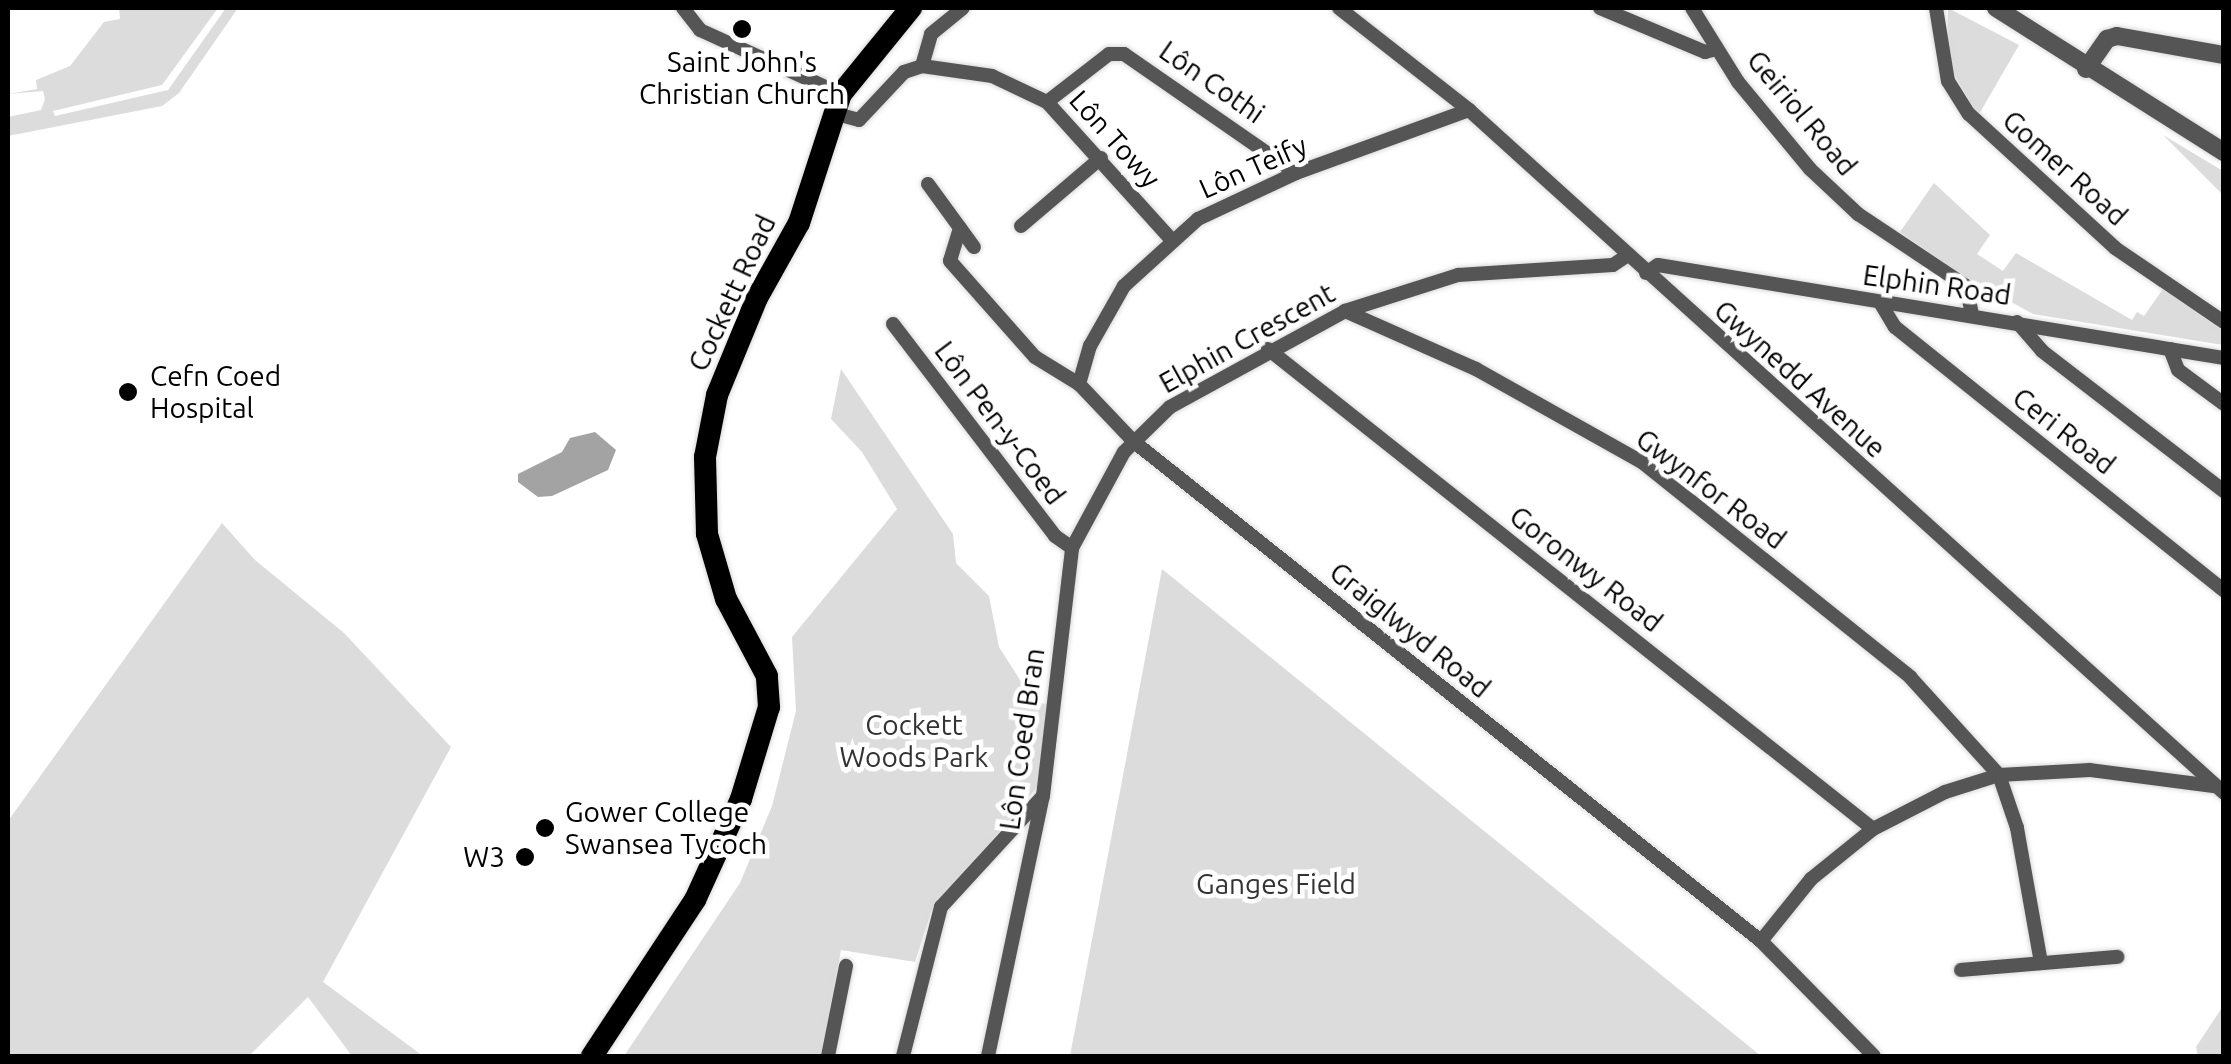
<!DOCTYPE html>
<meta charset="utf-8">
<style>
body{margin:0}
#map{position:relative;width:2231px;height:1064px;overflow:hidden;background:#fff;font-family:Ubuntu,sans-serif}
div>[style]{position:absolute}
.green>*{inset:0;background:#dcdcdc}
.water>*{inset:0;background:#a3a3a3}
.roads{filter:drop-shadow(0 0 2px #dbdbdb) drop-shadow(0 0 2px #dbdbdb)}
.minor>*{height:14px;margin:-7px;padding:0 7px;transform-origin:7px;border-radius:7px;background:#555}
.tertiary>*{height:18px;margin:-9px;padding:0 9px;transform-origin:9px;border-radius:9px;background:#555}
.primary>*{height:22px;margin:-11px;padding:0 11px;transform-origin:11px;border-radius:11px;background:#000}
.dots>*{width:28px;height:28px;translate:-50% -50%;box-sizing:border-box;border:5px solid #fff;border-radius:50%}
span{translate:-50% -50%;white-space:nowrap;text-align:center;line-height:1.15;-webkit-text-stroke:9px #fff;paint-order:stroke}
.poi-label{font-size:28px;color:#000}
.left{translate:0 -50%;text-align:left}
.right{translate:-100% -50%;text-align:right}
.street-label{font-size:28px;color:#000}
.park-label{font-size:28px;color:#333}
.frame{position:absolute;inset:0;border:10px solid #000;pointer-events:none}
</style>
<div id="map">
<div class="green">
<div style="clip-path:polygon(119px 8px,218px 8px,162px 85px,53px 111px,55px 116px,168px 90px,226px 8px,238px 8px,179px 93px,162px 106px,8px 136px,8px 117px,41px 110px,45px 99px,43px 91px,8px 94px,37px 89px,36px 80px,70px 66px,104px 22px,120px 19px)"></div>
<div style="clip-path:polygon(1948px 8px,2019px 45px,1978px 116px,1947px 62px)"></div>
<div style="clip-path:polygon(2163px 135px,2223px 171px,2223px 195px)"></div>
<div style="clip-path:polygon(1934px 183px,1990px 235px,1977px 254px,2003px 271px,2016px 253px,2132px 320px,2137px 312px,2144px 316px,2163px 289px,2223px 331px,2223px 345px,2033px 314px,1960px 274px,1900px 232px)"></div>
<div style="clip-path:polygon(841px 369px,953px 534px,956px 563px,989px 596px,999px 647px,1034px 702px,1051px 705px,1039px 785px,931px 912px,915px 962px,841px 950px,821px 1056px,624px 1056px,740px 883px,772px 806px,796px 711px,792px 637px,897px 509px,862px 452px,831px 419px)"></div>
<div style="clip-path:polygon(222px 523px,255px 560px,344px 633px,451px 747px,323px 982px,423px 1056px,352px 1056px,308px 997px,249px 1056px,8px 1056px,8px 821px)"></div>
<div style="clip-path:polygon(1162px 569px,1761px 1056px,1070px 1056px)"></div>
<div style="clip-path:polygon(2223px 1006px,2223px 1056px,2198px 1056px,2196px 1047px)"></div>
</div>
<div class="water">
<div style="clip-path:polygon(595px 432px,616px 450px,608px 470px,552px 496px,538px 497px,518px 482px,518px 474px,562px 452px,570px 438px)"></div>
</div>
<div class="roads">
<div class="minor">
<div style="left:683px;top:8px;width:28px;rotate:52deg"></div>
<div style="left:700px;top:30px;width:155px;rotate:24.4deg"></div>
<div style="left:1339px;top:8px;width:165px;rotate:38.1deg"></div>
<div style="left:1469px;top:110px;width:1018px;rotate:42.13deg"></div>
<div style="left:1600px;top:8px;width:114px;rotate:22.7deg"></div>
<div style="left:1705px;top:52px;width:11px;rotate:-15deg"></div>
<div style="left:1692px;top:8px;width:87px;rotate:58.1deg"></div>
<div style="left:1738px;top:82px;width:113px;rotate:50.4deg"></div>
<div style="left:1810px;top:169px;width:66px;rotate:43.2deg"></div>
<div style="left:1858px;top:214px;width:130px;rotate:33.7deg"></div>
<div style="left:1966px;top:286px;width:29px;rotate:78deg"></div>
<div style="left:1936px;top:8px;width:74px;rotate:80.7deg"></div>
<div style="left:1948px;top:81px;width:39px;rotate:58deg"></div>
<div style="left:1969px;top:114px;width:198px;rotate:42.5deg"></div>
<div style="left:2115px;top:248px;width:132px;rotate:34.2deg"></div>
<div style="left:922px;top:66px;width:33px;rotate:-74deg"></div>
<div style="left:931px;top:34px;width:41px;rotate:-39.1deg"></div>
<div style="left:1047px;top:102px;width:78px;rotate:-37.7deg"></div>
<div style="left:1109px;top:54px;width:15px"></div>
<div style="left:1124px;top:54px;width:209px;rotate:34.7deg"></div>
<div style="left:833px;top:113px;width:27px;rotate:15deg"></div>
<div style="left:859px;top:120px;width:66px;rotate:-46.8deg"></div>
<div style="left:904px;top:72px;width:19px;rotate:-18deg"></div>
<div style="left:922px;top:66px;width:71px;rotate:8.1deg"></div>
<div style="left:992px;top:76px;width:61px;rotate:25.3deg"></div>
<div style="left:1047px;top:102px;width:185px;rotate:47.9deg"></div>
<div style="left:928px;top:184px;width:78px;rotate:53.9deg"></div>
<div style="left:1021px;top:226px;width:105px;rotate:-40.4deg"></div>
<div style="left:960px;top:228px;width:34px;rotate:107deg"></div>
<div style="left:950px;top:261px;width:128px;rotate:48.5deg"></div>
<div style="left:1035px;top:357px;width:52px;rotate:31.5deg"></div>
<div style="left:1079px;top:384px;width:79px;rotate:46.5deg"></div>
<div style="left:1133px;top:441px;width:803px;rotate:38.53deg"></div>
<div style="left:1761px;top:941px;width:161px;rotate:45.5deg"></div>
<div style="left:1646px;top:273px;width:14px;rotate:-34deg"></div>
<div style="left:1658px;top:265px;width:574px;rotate:9.33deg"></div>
<div style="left:1881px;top:304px;width:27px;rotate:59deg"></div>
<div style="left:1895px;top:327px;width:422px;rotate:38.7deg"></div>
<div style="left:1345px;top:311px;width:143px;rotate:23.9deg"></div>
<div style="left:1476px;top:369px;width:190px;rotate:29.3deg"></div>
<div style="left:1642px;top:462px;width:344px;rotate:38.7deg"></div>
<div style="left:1910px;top:677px;width:132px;rotate:47.8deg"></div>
<div style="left:1999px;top:775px;width:56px;rotate:71.2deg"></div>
<div style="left:2017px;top:828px;width:137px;rotate:79.9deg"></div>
<div style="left:2017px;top:322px;width:38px;rotate:49deg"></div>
<div style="left:2042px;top:351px;width:230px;rotate:37.6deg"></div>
<div style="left:893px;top:324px;width:267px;rotate:52.6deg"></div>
<div style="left:1055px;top:536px;width:21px;rotate:35deg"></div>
<div style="left:1268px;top:349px;width:772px;rotate:38.43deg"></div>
<div style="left:2170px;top:349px;width:22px;rotate:69deg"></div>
<div style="left:2178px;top:370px;width:57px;rotate:36.5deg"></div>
<div style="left:1079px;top:384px;width:40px;rotate:-74deg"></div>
<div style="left:1090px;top:346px;width:69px;rotate:-60.5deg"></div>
<div style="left:1124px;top:286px;width:100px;rotate:-42.2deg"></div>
<div style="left:1198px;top:219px;width:108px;rotate:-25.1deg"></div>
<div style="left:1296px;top:173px;width:184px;rotate:-20deg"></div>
<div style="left:1761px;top:941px;width:80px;rotate:-51.1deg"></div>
<div style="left:1811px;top:879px;width:80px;rotate:-38.9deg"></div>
<div style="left:1873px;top:829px;width:81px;rotate:-27.2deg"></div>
<div style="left:1945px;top:792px;width:57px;rotate:-17.5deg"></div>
<div style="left:1999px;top:775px;width:91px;rotate:-3.1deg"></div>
<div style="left:2090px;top:770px;width:125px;rotate:7.4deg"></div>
<div style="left:1961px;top:970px;width:157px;rotate:-4.8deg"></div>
<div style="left:828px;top:1056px;width:92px;rotate:-78.7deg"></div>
<div style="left:903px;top:1056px;width:154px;rotate:-75.7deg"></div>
<div style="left:941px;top:907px;width:149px;rotate:-47.4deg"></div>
<div style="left:988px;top:1056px;width:266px;rotate:-78.1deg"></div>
<div style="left:1043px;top:796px;width:250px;rotate:-83.3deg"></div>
<div style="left:1072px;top:548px;width:109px;rotate:-61.6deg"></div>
<div style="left:1124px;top:452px;width:64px;rotate:-44.4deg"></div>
<div style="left:1170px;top:407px;width:200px;rotate:-28.7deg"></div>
<div style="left:1345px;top:311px;width:119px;rotate:-17.7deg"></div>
<div style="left:1458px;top:275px;width:155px;rotate:-3.7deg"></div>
<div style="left:1613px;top:265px;width:18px;rotate:-34deg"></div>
</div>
<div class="tertiary">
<div style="left:1996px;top:8px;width:270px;rotate:32.3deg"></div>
<div style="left:2086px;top:69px;width:37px;rotate:-55deg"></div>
<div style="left:2107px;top:39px;width:10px;rotate:-17deg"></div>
<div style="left:2117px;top:36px;width:109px;rotate:10.1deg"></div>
</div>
<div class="primary">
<div style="left:592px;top:1056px;width:187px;rotate:-56.6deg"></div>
<div style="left:695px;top:900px;width:111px;rotate:-65.5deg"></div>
<div style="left:741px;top:799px;width:96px;rotate:-73.1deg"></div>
<div style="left:769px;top:707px;width:31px;rotate:-94deg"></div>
<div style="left:767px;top:676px;width:87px;rotate:-118deg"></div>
<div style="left:726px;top:599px;width:68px;rotate:-106.3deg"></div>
<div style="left:707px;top:534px;width:77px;rotate:-91.5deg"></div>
<div style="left:705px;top:457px;width:63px;rotate:-79deg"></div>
<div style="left:717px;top:395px;width:105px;rotate:-67.6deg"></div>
<div style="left:757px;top:298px;width:86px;rotate:-60.8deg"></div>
<div style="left:799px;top:223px;width:136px;rotate:-72deg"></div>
<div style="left:841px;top:94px;width:111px;rotate:-50.9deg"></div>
</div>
</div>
<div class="dots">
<div style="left:742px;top:29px;background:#000"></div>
<div style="left:128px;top:392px;background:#000"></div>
<div style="left:545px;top:828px;background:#000"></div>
<div style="left:525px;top:857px;background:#000"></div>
</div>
<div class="poi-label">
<span style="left:742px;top:78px">Saint John's<br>Christian Church</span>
<span class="left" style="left:150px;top:392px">Cefn Coed<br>Hospital</span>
<span class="left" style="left:565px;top:828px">Gower College<br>Swansea Tycoch</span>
<span class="right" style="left:505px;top:857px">W3</span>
</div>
<div class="street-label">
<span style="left:1212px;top:82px;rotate:35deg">Lôn Cothi</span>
<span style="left:1802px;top:113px;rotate:50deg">Geiriol Road</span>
<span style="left:1115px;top:139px;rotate:48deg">Lôn Towy</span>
<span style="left:1253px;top:167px;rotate:-24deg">Lôn Teify</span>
<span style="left:2065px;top:168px;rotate:42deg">Gomer Road</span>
<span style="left:1937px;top:285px;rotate:8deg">Elphin Road</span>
<span style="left:732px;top:293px;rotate:-65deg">Cockett Road</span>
<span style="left:1247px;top:338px;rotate:-29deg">Elphin Crescent</span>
<span style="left:1800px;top:379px;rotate:42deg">Gwynedd Avenue</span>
<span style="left:1000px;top:423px;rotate:53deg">Lôn Pen-y-Coed</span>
<span style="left:2064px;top:431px;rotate:38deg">Ceri Road</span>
<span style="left:1711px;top:489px;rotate:37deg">Gwynfor Road</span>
<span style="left:1586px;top:569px;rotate:38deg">Goronwy Road</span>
<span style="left:1410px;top:630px;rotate:39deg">Graiglwyd Road</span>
<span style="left:1022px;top:739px;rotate:-82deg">Lôn Coed Bran</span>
</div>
<div class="park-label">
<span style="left:914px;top:741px">Cockett<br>Woods Park</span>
<span style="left:1276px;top:884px">Ganges Field</span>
</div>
<div class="frame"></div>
</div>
